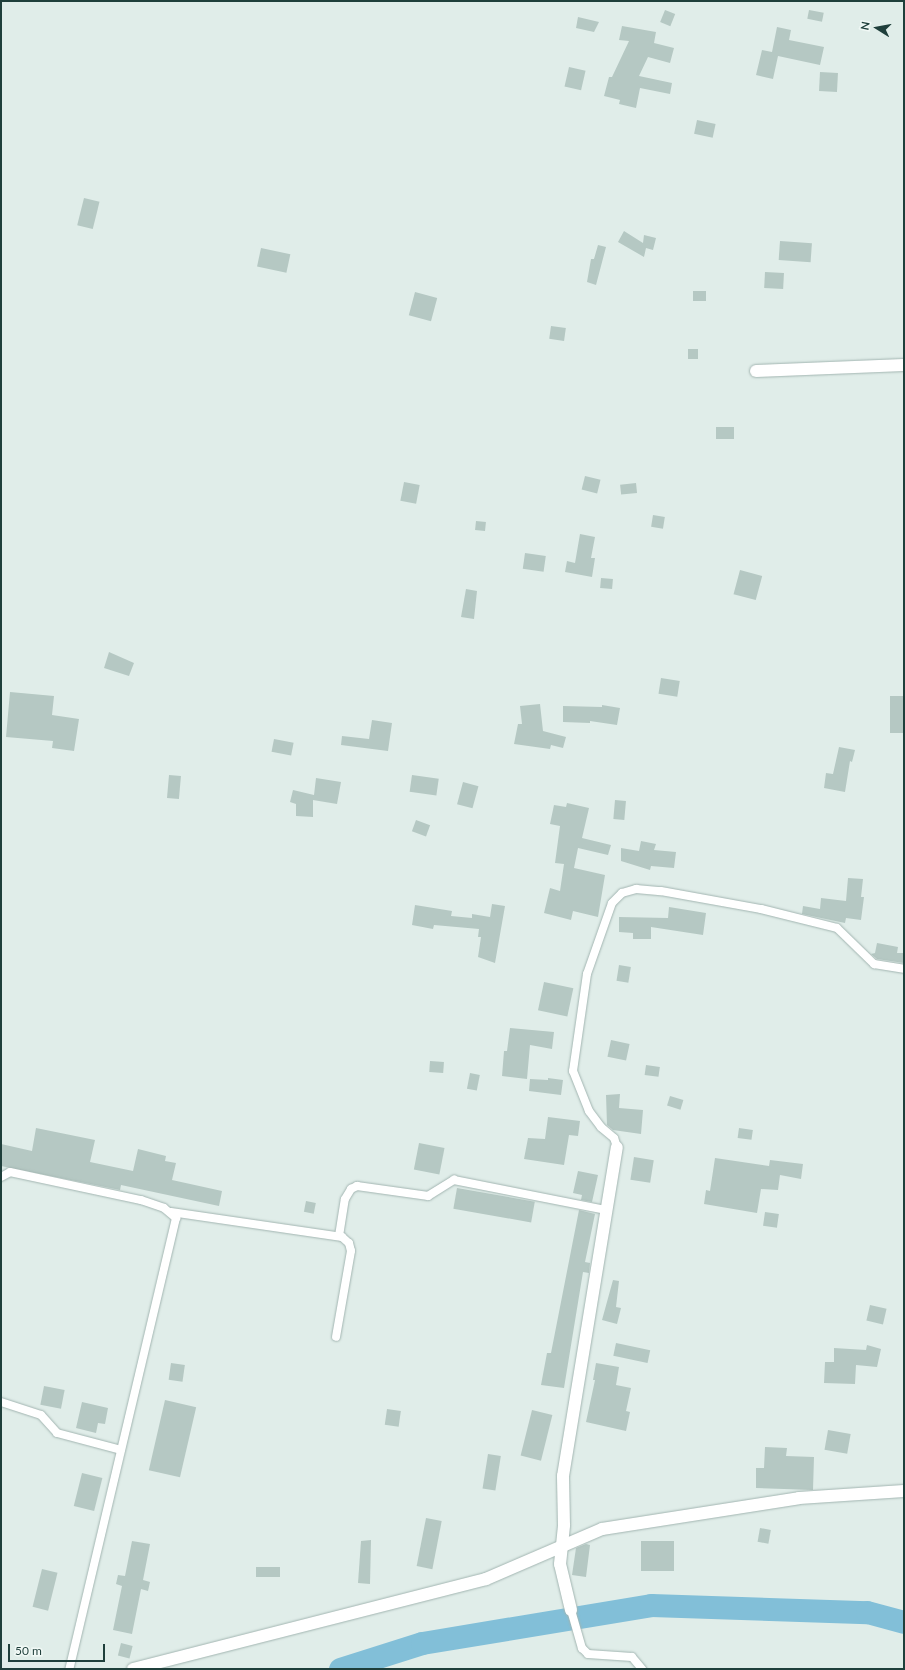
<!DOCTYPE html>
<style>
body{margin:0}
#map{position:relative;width:905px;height:1670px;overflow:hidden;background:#e0ede9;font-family:Lato,sans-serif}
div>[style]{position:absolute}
.river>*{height:23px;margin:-11.5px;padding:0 11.5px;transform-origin:11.5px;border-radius:11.5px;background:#82bfd8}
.building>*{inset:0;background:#b5c8c3;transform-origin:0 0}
.roads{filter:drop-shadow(0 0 1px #a2b5b1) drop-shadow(0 0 1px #a2b5b1)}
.service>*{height:8px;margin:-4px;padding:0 4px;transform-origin:4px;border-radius:4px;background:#fff}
.minor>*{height:12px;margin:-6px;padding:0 6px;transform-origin:6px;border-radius:6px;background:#fff}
span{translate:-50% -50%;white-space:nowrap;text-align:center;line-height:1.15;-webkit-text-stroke:3.5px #f1f9f6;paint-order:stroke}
.frame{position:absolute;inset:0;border:2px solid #1f3f3b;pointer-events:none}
.north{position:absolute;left:857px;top:8px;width:40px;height:40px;-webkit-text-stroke:3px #f1f9f6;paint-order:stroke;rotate:281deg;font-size:11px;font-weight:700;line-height:16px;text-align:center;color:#1f3f3b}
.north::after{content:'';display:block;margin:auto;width:14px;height:18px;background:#1f3f3b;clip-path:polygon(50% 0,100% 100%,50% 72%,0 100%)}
.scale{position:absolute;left:8px;top:1644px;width:97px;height:18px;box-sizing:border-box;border:2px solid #1f3f3b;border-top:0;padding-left:5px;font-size:12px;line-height:14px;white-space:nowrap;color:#1f3f3b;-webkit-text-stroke:3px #f1f9f6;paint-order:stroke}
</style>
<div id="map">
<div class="river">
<div style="left:340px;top:1669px;width:86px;rotate:-17.6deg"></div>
<div style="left:422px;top:1643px;width:232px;rotate:-9.4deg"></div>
<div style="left:651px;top:1605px;width:216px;rotate:1.9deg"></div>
<div style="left:867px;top:1612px;width:38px;rotate:15deg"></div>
</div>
<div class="building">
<div style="left:665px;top:10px;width:11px;height:13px;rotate:22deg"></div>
<div style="left:809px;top:10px;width:15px;height:9px;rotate:11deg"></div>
<div style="clip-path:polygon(578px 17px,599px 22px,594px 32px,576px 28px)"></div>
<div style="clip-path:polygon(622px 26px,656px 32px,654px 43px,674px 48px,670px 63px,648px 57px,639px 76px,672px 83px,670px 94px,640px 88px,636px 108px,619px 104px,620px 100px,604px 96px,609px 77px,612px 77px,629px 41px,619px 40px)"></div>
<div style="clip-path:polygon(777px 27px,791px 30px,789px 40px,824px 47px,820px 65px,778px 56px,773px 79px,756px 75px,762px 50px,772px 52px)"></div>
<div style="left:569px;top:67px;width:17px;height:20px;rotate:13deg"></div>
<div style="left:820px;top:72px;width:18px;height:19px;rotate:3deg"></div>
<div style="left:697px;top:120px;width:19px;height:14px;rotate:12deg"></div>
<div style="left:84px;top:198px;width:16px;height:28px;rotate:14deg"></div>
<div style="clip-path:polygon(624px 231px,643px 243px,644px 235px,656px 238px,653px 250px,646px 248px,644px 257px,618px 242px)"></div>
<div style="left:780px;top:241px;width:32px;height:19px;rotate:4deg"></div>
<div style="clip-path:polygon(598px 245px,606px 247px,596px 285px,587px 282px,591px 259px,594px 259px)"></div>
<div style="left:261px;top:248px;width:30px;height:19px;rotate:12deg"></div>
<div style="left:765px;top:272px;width:19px;height:16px;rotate:3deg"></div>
<div style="left:706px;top:291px;width:10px;height:13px;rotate:90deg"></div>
<div style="left:415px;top:292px;width:23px;height:24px;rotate:15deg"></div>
<div style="left:551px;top:326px;width:15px;height:13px;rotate:8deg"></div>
<div style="left:688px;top:349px;width:10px;height:10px"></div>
<div style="left:734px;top:427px;width:12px;height:18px;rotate:90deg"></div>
<div style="left:585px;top:476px;width:16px;height:14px;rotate:14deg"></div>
<div style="left:404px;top:482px;width:16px;height:19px;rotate:11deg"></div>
<div style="left:636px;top:483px;width:10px;height:16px;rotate:84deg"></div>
<div style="left:653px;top:515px;width:12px;height:12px;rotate:9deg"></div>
<div style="left:476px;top:521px;width:10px;height:9px;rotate:6deg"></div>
<div style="clip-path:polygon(580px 534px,595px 537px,591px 558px,595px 558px,592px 577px,565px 572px,567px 561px,575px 563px)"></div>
<div style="left:525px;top:553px;width:21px;height:16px;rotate:8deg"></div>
<div style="left:740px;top:570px;width:23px;height:25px;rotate:15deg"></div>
<div style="left:601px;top:578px;width:12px;height:10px;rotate:5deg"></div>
<div style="clip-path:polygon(466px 589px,477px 591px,474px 619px,461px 617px)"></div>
<div style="clip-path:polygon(109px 652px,134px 663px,129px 676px,104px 668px)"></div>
<div style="left:661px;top:678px;width:19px;height:16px;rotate:9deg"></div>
<div style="clip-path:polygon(10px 692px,54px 696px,52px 715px,79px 719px,74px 751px,52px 748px,53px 741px,6px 737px)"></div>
<div style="left:890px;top:696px;width:14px;height:37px"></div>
<div style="clip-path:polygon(540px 704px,543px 731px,566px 737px,563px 748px,551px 745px,550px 749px,514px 744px,518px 724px,522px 724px,520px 706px)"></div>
<div style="clip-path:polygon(602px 705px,620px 708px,617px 725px,590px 721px,590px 723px,563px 722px,563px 706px,602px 707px)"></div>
<div style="clip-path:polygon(372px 720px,392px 723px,388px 751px,341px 745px,342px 736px,369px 739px)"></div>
<div style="left:274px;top:739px;width:20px;height:13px;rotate:11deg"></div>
<div style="clip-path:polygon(839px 747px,855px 750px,852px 762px,850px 761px,845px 792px,824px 788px,826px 773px,833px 774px)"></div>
<div style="left:169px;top:775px;width:12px;height:23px;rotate:5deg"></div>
<div style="left:412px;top:775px;width:27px;height:17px;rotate:8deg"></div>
<div style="clip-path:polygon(316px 778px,341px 782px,337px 804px,313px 800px,313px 817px,296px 816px,296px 804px,290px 802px,293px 790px,314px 795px)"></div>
<div style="left:463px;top:782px;width:16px;height:23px;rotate:15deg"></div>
<div style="left:615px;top:800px;width:11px;height:19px;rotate:5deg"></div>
<div style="clip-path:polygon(567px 803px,589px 808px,582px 838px,611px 845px,608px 855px,578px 848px,574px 868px,605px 875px,598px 917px,573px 911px,571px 920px,544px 913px,550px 888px,560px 891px,564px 864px,555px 863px,560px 826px,550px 824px,554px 805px,566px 807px)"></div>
<div style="left:416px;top:820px;width:15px;height:12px;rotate:20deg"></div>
<div style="clip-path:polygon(641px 841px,656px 844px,654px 850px,676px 852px,674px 868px,651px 866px,650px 870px,621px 861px,621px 848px,639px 851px)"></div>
<div style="clip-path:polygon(848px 878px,863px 879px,861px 897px,864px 897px,861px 920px,846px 918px,845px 923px,802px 914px,803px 906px,820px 909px,821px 898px,846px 901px)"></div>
<div style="clip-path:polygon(492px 904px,505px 906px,495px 963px,478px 957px,481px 937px,478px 937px,479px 929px,434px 925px,433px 929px,412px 925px,415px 905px,452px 911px,451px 916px,472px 918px,472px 914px,490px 917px)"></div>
<div style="clip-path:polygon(669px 907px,706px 913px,703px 935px,651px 927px,651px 939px,633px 939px,633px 933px,619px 932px,619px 917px,668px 918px)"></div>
<div style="clip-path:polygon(877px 943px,898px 947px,897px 953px,904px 953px,904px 963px,877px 959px,871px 954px,875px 953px)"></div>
<div style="left:619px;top:965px;width:12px;height:16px;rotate:9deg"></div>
<div style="left:544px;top:982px;width:30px;height:29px;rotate:12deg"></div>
<div style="clip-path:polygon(510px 1028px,554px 1032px,552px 1049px,530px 1045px,527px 1079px,502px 1076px,504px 1051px,507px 1051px)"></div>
<div style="left:611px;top:1040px;width:19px;height:17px;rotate:12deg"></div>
<div style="left:430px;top:1061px;width:14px;height:11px;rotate:4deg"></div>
<div style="left:646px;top:1065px;width:14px;height:10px;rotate:8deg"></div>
<div style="left:470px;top:1073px;width:10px;height:16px;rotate:11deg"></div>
<div style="clip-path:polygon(548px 1078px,563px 1080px,561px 1095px,529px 1091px,530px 1079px,548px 1080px)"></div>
<div style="clip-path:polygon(620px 1094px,619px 1108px,643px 1110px,641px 1134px,613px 1130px,607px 1125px,606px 1095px)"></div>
<div style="left:670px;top:1096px;width:14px;height:10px;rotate:17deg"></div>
<div style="clip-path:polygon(548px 1117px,580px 1121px,578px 1136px,569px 1135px,564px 1165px,524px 1159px,528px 1138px,545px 1139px)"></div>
<div style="clip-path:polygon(36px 1128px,95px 1140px,90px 1162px,133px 1171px,138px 1149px,166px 1156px,165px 1161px,176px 1163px,172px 1180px,222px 1191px,219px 1206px,121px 1185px,120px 1190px,1px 1166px,1px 1144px,32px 1151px)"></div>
<div style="left:739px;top:1128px;width:14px;height:10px;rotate:8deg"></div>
<div style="left:419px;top:1143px;width:26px;height:27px;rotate:11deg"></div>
<div style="left:634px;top:1157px;width:20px;height:23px;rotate:9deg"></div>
<div style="clip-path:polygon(715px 1158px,769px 1166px,770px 1160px,803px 1164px,801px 1179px,780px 1175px,778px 1190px,761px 1189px,757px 1213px,704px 1204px,706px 1190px,710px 1191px)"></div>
<div style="clip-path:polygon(578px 1171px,598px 1175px,592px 1202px,581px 1200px,582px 1195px,573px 1193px)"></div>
<div style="left:457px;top:1188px;width:79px;height:21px;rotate:10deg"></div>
<div style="left:306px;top:1201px;width:10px;height:11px;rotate:11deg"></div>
<div style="clip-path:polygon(579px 1210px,595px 1214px,585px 1262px,590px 1263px,589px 1273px,583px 1272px,564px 1388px,541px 1385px,547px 1353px,551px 1353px)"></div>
<div style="left:765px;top:1212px;width:14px;height:14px;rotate:8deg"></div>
<div style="clip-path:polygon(613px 1280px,619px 1281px,616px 1307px,621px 1308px,617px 1324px,602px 1320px)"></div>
<div style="left:870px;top:1305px;width:17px;height:16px;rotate:13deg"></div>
<div style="left:616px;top:1343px;width:35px;height:13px;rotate:12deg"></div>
<div style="clip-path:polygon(867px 1345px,881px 1349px,877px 1367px,856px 1365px,855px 1384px,824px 1383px,825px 1362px,834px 1362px,834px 1348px,866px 1350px)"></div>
<div style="left:171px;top:1363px;width:14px;height:17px;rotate:8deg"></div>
<div style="clip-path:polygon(596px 1363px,619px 1367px,616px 1385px,631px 1388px,626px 1411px,630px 1412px,626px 1431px,586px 1422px,595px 1380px,593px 1380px)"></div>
<div style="left:44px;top:1386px;width:21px;height:19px;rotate:11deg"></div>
<div style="left:165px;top:1400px;width:32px;height:72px;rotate:13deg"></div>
<div style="clip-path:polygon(82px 1402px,108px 1408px,105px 1424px,98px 1423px,96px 1433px,76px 1428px)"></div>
<div style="left:387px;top:1409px;width:14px;height:16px;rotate:8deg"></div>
<div style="left:532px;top:1410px;width:21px;height:47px;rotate:14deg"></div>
<div style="left:828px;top:1430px;width:23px;height:20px;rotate:10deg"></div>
<div style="clip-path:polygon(765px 1447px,787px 1448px,786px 1456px,814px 1457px,813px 1490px,756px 1488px,756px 1468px,764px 1468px)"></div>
<div style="left:488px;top:1454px;width:13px;height:35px;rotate:9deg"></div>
<div style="left:82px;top:1473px;width:21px;height:34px;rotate:14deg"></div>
<div style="left:426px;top:1518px;width:16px;height:49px;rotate:11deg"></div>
<div style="left:760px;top:1528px;width:11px;height:14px;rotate:10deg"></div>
<div style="clip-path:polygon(371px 1540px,370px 1584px,358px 1583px,361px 1541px)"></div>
<div style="clip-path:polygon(132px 1541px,150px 1544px,143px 1580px,150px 1582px,148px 1591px,141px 1589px,132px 1634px,113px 1630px,122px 1586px,116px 1584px,118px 1575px,125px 1576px)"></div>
<div style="left:674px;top:1541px;width:30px;height:33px;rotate:90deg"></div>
<div style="clip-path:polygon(586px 1544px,590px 1545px,586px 1577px,572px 1575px,576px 1548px)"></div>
<div style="left:280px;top:1567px;width:10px;height:24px;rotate:90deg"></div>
<div style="left:42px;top:1569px;width:16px;height:39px;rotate:14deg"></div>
<div style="left:121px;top:1643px;width:12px;height:13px;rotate:14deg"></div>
</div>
<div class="roads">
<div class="service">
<div style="left:617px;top:1147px;width:9px;rotate:-108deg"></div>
<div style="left:614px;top:1138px;width:17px;rotate:-140deg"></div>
<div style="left:601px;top:1127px;width:20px;rotate:-127deg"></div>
<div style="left:589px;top:1111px;width:43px;rotate:-111.8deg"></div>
<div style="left:573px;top:1071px;width:98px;rotate:-81.8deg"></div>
<div style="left:587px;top:974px;width:75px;rotate:-70.6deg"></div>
<div style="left:612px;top:903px;width:14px;rotate:-45deg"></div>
<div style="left:622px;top:893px;width:15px;rotate:-16deg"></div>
<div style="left:636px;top:889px;width:25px;rotate:5deg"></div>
<div style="left:661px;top:891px;width:102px;rotate:10.2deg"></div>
<div style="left:761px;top:909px;width:78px;rotate:14deg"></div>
<div style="left:837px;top:928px;width:52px;rotate:44.2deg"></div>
<div style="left:874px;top:964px;width:30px;rotate:9deg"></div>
<div style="left:1px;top:1177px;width:10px;rotate:-29deg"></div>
<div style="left:10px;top:1172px;width:134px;rotate:12.1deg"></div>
<div style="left:141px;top:1200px;width:24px;rotate:19deg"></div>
<div style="left:164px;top:1208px;width:16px;rotate:40deg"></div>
<div style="left:176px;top:1218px;width:464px;rotate:103.3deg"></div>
<div style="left:171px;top:1212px;width:173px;rotate:8.3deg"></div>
<div style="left:342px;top:1237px;width:9px;rotate:41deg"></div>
<div style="left:349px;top:1243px;width:8px;rotate:76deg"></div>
<div style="left:351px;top:1251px;width:87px;rotate:99.9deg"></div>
<div style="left:339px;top:1236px;width:37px;rotate:-81deg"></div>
<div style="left:345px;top:1199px;width:12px;rotate:-59deg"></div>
<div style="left:351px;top:1189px;width:7px;rotate:-27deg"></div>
<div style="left:357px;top:1186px;width:72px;rotate:8deg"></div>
<div style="left:428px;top:1196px;width:31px;rotate:-32deg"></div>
<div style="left:454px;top:1180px;width:154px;rotate:11.2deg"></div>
<div style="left:1px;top:1402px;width:42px;rotate:18deg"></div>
<div style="left:41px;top:1415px;width:24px;rotate:48deg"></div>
<div style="left:57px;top:1433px;width:66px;rotate:14.9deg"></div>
<div style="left:571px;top:1610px;width:40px;rotate:74deg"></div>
<div style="left:582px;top:1648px;width:8px;rotate:45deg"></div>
<div style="left:588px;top:1654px;width:44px;rotate:3.9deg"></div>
<div style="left:632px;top:1657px;width:16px;rotate:50deg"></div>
</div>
<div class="minor">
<div style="left:756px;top:371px;width:148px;rotate:-2.3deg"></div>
<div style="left:571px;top:1610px;width:47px;rotate:-103.4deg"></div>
<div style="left:560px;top:1564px;width:39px;rotate:-84deg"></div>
<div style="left:564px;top:1525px;width:49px;rotate:-91.2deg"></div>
<div style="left:563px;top:1476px;width:333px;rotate:-80.7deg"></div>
<div style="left:133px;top:1669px;width:364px;rotate:-14.3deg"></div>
<div style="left:486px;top:1579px;width:126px;rotate:-23.3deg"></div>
<div style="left:602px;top:1529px;width:199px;rotate:-8.9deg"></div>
<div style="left:799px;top:1498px;width:105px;rotate:-3.8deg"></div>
</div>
</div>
<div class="frame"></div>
<div class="north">N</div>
<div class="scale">50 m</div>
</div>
